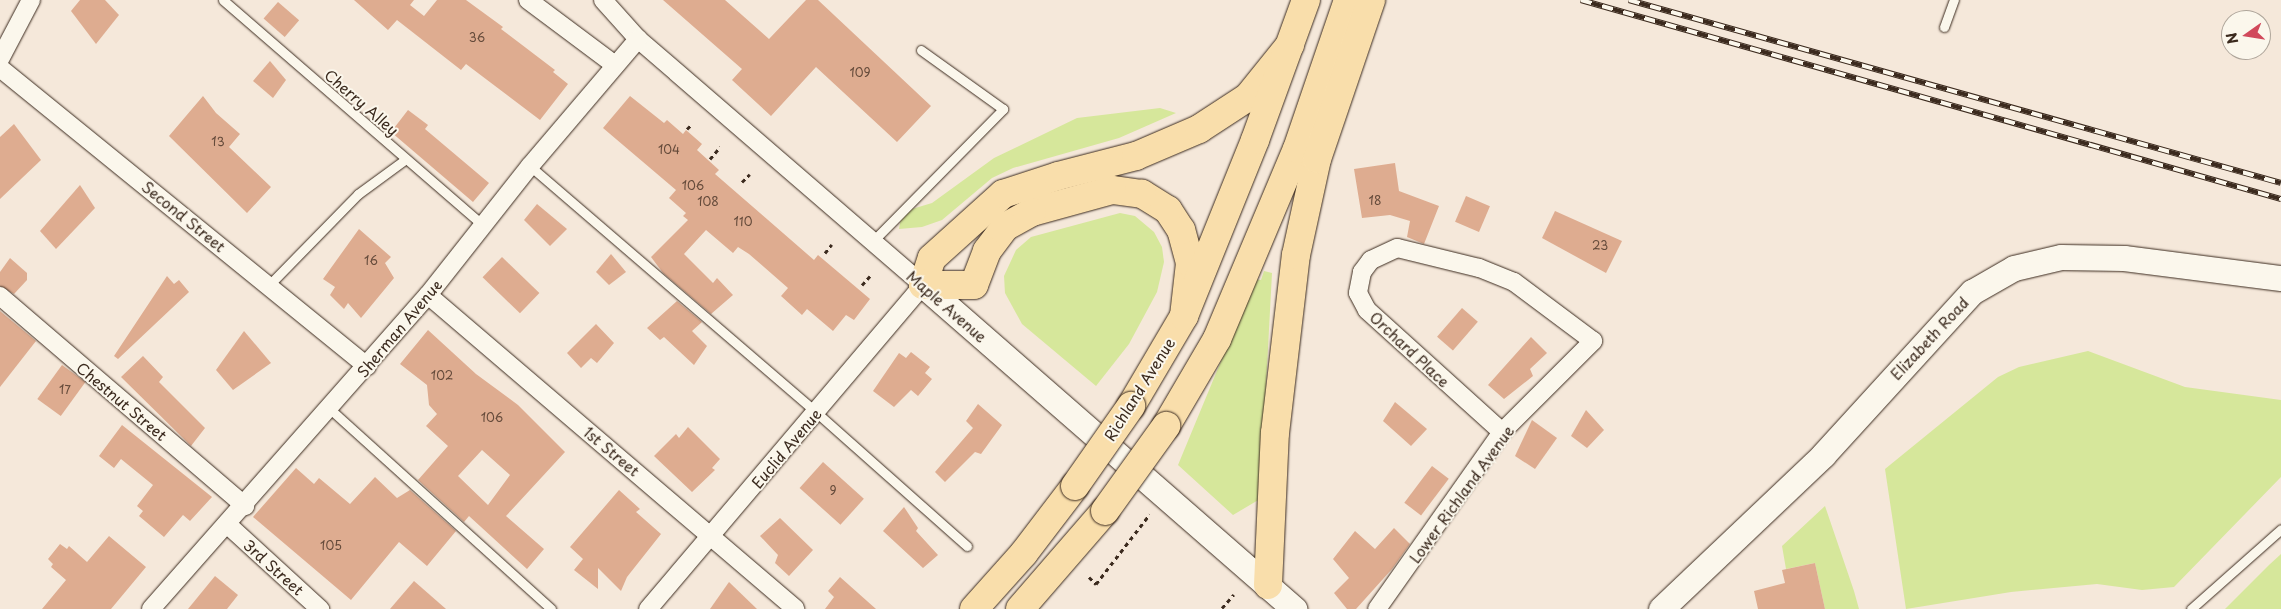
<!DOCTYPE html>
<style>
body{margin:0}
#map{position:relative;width:2281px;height:609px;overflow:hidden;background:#f5e8da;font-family:"Playpen Sans",sans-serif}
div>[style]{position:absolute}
.green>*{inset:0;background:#d6e79b}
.building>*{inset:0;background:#deac90;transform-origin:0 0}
.path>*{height:3px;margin-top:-1.5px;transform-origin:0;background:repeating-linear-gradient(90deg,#3b2a1e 0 4px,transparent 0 8px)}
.roads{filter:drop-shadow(0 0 1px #3b2a1e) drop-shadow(0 0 1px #3b2a1e)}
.service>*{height:9px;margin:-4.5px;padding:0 4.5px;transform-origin:4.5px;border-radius:4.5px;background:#fbf7ec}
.minor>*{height:18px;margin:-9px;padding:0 9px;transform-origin:9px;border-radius:9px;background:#fbf7ec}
.secondary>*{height:25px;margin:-12.5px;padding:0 12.5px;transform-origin:12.5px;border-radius:12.5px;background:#fbf7ec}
.primary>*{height:28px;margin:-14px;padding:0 14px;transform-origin:14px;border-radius:14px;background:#f9deab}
.rail>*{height:5.5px;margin-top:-2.75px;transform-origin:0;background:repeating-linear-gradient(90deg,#fbf7ec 0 11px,#3b2a1e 0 22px);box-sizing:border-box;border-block:1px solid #3b2a1e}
.bridges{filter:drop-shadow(0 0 1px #3b2a1e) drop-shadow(0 0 1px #3b2a1e)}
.primary-bridge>*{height:28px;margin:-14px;padding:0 14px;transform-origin:14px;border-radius:14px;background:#f9deab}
span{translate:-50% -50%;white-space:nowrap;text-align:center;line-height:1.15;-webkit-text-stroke:4px #fbf7ec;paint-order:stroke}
.number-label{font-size:12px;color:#644a3a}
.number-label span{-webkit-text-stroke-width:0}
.street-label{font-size:15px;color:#3b2a1e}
.north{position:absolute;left:2221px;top:10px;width:50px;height:50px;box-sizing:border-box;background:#fbf7ec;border:1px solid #aea59a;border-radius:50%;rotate:257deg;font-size:14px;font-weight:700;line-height:20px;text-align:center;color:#3b2a1e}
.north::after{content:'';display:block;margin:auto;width:18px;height:22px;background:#d1495b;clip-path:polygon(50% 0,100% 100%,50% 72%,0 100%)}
</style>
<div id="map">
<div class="green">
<div style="clip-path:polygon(1160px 108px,1176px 113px,1119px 138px,1013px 168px,992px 178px,942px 220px,922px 227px,899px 229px,902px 212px,932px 203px,994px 158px,1077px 118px)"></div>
<div style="clip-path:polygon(1120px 213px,1135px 216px,1154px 232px,1162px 247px,1164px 262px,1157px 292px,1129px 344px,1096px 386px,1022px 324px,1005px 293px,1004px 276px,1016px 250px,1031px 237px)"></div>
<div style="clip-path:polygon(1264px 271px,1272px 273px,1260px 499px,1233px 515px,1178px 465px,1255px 279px,1261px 280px)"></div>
<div style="clip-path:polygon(2088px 351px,2185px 387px,2281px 400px,2281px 477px,2174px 587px,2142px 590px,2097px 584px,2011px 592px,1906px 609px,1885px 469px,1998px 377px,2019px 367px)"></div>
<div style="clip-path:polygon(1825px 506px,1854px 591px,1859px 609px,1825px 609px,1815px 563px,1786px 569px,1782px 546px)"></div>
<div style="clip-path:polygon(2281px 554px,2281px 609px,2225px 609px,2269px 565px)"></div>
</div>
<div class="building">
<div style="clip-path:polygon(80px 0,105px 0,119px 15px,96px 44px,71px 11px)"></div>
<div style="clip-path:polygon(354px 0,414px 0,410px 5px,424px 16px,437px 0,466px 0,503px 27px,501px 29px,555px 70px,553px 72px,568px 84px,540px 120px,466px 64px,461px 70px,397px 20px,388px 30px)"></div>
<div style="clip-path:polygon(663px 0,725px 0,769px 39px,806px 0,818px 0,931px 106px,897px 142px,816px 67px,771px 116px,732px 80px,742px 69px)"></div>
<div style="left:278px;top:2px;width:28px;height:22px;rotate:41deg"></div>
<div style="clip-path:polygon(270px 61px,286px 80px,273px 98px,253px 81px)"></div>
<div style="clip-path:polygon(203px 96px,216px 113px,240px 134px,229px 147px,271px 187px,247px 213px,169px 136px)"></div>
<div style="clip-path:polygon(630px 96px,664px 123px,667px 120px,683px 134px,686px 130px,702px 144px,697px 150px,719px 170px,715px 174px,814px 260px,818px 255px,870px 299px,854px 320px,846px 315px,833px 331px,807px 309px,802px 315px,781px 296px,788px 288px,749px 254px,738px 247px,733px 253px,706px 230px,684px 254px,713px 283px,717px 278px,733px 295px,711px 314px,663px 273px,651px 257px,688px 220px,683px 216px,686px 213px,669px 198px,676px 190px,603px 128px)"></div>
<div style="clip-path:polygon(408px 110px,428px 125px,425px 129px,489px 183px,473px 202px,391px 132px)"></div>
<div style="clip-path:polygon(14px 124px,41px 160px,0 199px,0 137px)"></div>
<div style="clip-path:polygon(1395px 163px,1399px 191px,1439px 206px,1424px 244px,1407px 237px,1410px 221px,1390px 215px,1362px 218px,1354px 169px)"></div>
<div style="clip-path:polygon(80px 185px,95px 208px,56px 249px,40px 231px)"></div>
<div style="left:1466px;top:196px;width:26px;height:28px;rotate:23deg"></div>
<div style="clip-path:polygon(537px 204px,567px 229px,550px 246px,524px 220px)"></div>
<div style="clip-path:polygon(1555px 211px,1622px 241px,1606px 273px,1542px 238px)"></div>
<div style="clip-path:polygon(359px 229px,391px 257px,385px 263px,394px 278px,361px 318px,348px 303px,344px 309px,330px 295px,335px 287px,323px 279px)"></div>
<div style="clip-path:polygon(611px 254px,626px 272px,609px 285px,596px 272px)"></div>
<div style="left:502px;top:257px;width:52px;height:28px;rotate:44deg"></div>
<div style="clip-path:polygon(10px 258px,27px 273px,27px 280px,14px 294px,0 286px,0 272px)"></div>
<div style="clip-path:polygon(167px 276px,174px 284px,179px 280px,189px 292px,118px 359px,114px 356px)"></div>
<div style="clip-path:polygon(677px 301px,702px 322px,692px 331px,707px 346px,694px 365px,664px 337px,660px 340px,647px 328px)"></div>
<div style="left:1462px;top:308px;width:21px;height:38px;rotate:41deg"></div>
<div style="clip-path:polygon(0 311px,36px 341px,0 387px)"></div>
<div style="clip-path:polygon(596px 324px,614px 343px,597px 363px,591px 358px,581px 368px,567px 353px)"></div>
<div style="clip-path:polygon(evenodd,428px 330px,476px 374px,518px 405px,565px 452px,506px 516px,544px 549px,527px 569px,469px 516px,464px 522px,418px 480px,448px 446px,426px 426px,437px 414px,429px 405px,427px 385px,400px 364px,428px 330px,482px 450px,510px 475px,488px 505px,458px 476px,482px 450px)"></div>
<div style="clip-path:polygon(244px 331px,271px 363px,233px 390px,216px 370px)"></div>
<div style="clip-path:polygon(1531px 337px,1547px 353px,1530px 369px,1533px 376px,1504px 399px,1488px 385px)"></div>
<div style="clip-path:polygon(911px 352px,930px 367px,925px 373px,932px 379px,918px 396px,911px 390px,894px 407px,873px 391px,899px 353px,906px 358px)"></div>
<div style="clip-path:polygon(143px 356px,163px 377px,159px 382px,205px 428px,191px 446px,121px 377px)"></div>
<div style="left:62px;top:365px;width:29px;height:42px;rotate:36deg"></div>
<div style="clip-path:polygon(1395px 402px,1427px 429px,1411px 446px,1383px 421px)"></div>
<div style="clip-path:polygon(978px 404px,1002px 425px,981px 454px,975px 452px,945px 482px,935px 472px,973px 428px,966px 421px)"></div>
<div style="clip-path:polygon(1586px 410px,1604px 430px,1587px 448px,1571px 436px)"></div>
<div style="clip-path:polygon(1532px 420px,1557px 438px,1535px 469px,1515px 456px)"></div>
<div style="clip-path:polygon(122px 425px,212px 497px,190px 521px,183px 515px,164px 537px,139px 516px,143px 511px,137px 506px,153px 485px,121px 459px,114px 468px,99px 456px)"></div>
<div style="clip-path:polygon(688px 427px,720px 459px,712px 468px,715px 470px,692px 492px,654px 456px,676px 434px,679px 438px)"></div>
<div style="left:823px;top:462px;width:55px;height:35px;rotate:42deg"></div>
<div style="left:1432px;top:466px;width:21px;height:46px;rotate:37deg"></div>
<div style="clip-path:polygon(296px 468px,314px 484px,319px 478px,350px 504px,375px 477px,397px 498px,410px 490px,456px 531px,427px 566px,399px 542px,351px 600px,253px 517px)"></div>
<div style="clip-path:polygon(619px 490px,640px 509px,636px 512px,661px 534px,627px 577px,621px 591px,598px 568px,598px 589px,574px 570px,583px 559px,570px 547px)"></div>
<div style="clip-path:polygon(904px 507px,918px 528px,916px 531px,938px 555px,923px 568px,883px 531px)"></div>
<div style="clip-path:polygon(780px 518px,813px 550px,789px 576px,775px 563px,778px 555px,760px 536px)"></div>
<div style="clip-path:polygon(1394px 528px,1410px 544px,1392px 569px,1356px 609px,1347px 609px,1334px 593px,1349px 578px,1333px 559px,1355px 531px,1375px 549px)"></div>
<div style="clip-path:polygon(109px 536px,146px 567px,111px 609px,42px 609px,66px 580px,51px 567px,53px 564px,48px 559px,60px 544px,67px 549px,69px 546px,87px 562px)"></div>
<div style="clip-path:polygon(1815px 563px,1825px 609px,1758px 609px,1754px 591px,1785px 583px,1782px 570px)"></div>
<div style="clip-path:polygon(215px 576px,238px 595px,227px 609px,188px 609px)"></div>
<div style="clip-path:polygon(840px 577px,876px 609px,825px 609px,834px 597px,828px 591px)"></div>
<div style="clip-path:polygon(414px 581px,446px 609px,390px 609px)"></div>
<div style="clip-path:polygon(729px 582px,757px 609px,710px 609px)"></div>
</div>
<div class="path">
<div style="left:687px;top:129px;width:7px;rotate:-45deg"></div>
<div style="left:710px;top:159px;width:16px;rotate:-50deg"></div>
<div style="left:742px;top:182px;width:11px;rotate:-45deg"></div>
<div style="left:825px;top:253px;width:11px;rotate:-52deg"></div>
<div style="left:862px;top:285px;width:12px;rotate:-48deg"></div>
<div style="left:1089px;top:577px;width:10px;rotate:45deg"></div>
<div style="left:1096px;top:584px;width:88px;rotate:-52.4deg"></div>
<div style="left:1222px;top:608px;width:18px;rotate:-49deg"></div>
</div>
<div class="roads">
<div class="service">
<div style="left:223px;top:0;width:344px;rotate:40.9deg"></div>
<div style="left:1944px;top:27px;width:29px;rotate:-70deg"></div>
<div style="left:530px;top:166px;width:377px;rotate:40.7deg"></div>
<div style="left:816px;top:412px;width:202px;rotate:41.6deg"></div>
<div style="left:872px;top:242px;width:187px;rotate:-45.4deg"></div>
<div style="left:1003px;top:109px;width:101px;rotate:-144.3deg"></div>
<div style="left:270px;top:284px;width:126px;rotate:-45.6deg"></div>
<div style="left:358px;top:194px;width:59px;rotate:-36.1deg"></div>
<div style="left:330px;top:409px;width:298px;rotate:42.1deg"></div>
<div style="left:2191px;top:609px;width:120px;rotate:-41.6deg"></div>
</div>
<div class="minor">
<div style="left:528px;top:0;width:109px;rotate:36.8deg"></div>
<div style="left:603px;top:0;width:52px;rotate:48.1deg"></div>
<div style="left:638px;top:39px;width:376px;rotate:40.8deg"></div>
<div style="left:923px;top:285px;width:425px;rotate:130.3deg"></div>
<div style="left:0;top:59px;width:67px;rotate:-62.3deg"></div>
<div style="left:0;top:68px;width:473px;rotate:39.1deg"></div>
<div style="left:428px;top:295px;width:483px;rotate:40.5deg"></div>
<div style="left:0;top:296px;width:323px;rotate:40.6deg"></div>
<div style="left:228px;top:525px;width:125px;rotate:42.4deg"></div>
<div style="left:151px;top:609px;width:419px;rotate:-48.6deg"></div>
<div style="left:428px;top:295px;width:164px;rotate:-51.7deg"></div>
<div style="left:530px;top:166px;width:167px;rotate:-49.6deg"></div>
<div style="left:1377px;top:609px;width:217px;rotate:-54.8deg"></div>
<div style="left:1502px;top:432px;width:129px;rotate:-45deg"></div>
<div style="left:1593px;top:341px;width:99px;rotate:-143.2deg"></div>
<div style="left:1514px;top:282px;width:38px;rotate:-158deg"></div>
<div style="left:1479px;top:268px;width:84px;rotate:-166.3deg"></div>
<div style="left:1397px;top:248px;width:29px;rotate:155deg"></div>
<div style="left:1371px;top:260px;width:15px;rotate:127deg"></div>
<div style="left:1362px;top:272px;width:21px;rotate:101deg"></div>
<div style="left:1358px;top:293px;width:19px;rotate:62deg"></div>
<div style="left:1367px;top:310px;width:182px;rotate:42.1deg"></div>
</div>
<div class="secondary">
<div style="left:923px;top:285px;width:493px;rotate:41.1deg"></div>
<div style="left:1661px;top:609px;width:224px;rotate:-43.5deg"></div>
<div style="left:1823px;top:455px;width:221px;rotate:-47.6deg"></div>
<div style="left:1972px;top:292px;width:48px;rotate:-29.7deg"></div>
<div style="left:2014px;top:268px;width:48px;rotate:-13.2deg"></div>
<div style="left:2061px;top:257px;width:63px;rotate:0.9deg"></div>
<div style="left:2124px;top:258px;width:158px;rotate:7.3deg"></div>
</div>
<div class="primary">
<div style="left:1184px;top:316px;width:53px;rotate:-83.5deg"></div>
<div style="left:1190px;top:263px;width:34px;rotate:-105deg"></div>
<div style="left:1181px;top:230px;width:24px;rotate:-123deg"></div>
<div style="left:1168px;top:210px;width:31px;rotate:-148deg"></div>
<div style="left:1142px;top:194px;width:30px;rotate:-172deg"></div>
<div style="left:1112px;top:190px;width:83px;rotate:164.6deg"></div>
<div style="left:1032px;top:212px;width:31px;rotate:151deg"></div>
<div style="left:1005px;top:227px;width:30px;rotate:127deg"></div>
<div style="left:987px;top:251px;width:36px;rotate:111deg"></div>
<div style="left:974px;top:285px;width:51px;rotate:180deg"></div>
<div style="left:923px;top:285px;width:28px;rotate:-72deg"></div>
<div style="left:932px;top:258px;width:96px;rotate:-42deg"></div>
<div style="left:1003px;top:194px;width:58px;rotate:-18.1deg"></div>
<div style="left:1058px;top:176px;width:81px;rotate:-14.4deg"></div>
<div style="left:1136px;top:156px;width:69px;rotate:-23.2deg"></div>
<div style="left:1199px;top:129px;width:59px;rotate:-33.1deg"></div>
<div style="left:1248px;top:97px;width:67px;rotate:-51.1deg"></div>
<div style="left:1131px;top:406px;width:104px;rotate:-59.5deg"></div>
<div style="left:1184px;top:316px;width:190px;rotate:-68deg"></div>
<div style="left:1255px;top:140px;width:149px;rotate:-70deg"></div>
<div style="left:1166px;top:426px;width:101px;rotate:-59.6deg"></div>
<div style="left:1217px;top:339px;width:206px;rotate:-67.2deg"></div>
<div style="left:1297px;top:149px;width:157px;rotate:-71.1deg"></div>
<div style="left:1268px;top:585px;width:152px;rotate:-87.4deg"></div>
<div style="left:1275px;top:433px;width:179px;rotate:-83.3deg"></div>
<div style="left:1296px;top:255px;width:98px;rotate:-77.7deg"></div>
<div style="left:1317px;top:159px;width:168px;rotate:-71.2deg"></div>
<div style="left:974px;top:609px;width:75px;rotate:-48.2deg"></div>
<div style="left:1024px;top:553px;width:84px;rotate:-52.7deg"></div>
<div style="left:1020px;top:609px;width:130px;rotate:-49.1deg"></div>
</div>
</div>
<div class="rail">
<div style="left:1581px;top:0;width:728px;rotate:15.87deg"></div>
<div style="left:1629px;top:0;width:677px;rotate:15.68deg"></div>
</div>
<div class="bridges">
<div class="primary-bridge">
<div style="left:1075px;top:486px;width:98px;rotate:-55deg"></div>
<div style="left:1105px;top:511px;width:105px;rotate:-54.3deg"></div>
</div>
</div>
<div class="number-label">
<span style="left:477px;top:38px">36</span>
<span style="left:860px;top:73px">109</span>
<span style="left:218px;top:142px">13</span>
<span style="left:669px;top:150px">104</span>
<span style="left:693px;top:186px">106</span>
<span style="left:1375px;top:201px">18</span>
<span style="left:708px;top:202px">108</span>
<span style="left:743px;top:222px">110</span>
<span style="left:1600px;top:246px">23</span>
<span style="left:371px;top:261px">16</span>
<span style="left:442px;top:376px">102</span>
<span style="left:65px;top:390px">17</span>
<span style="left:492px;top:418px">106</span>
<span style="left:833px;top:491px">9</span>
<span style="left:331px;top:546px">105</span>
</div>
<div class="street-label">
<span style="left:362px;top:102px;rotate:41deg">Cherry Alley</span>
<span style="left:184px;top:216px;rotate:39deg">Second Street</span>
<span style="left:947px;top:306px;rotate:41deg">Maple Avenue</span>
<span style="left:399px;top:328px;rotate:-50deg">Sherman Avenue</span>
<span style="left:1929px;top:338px;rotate:-47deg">Elizabeth Road</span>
<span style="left:1410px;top:349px;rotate:43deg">Orchard Place</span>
<span style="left:1139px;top:389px;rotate:-58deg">Richland Avenue</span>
<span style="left:122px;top:401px;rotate:40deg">Chestnut Street</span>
<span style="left:786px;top:448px;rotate:-50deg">Euclid Avenue</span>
<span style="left:612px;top:451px;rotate:40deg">1st Street</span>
<span style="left:1461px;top:494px;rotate:-54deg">Lower Richland Avenue</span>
<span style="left:274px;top:567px;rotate:42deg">3rd Street</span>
</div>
<div class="north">N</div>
</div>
